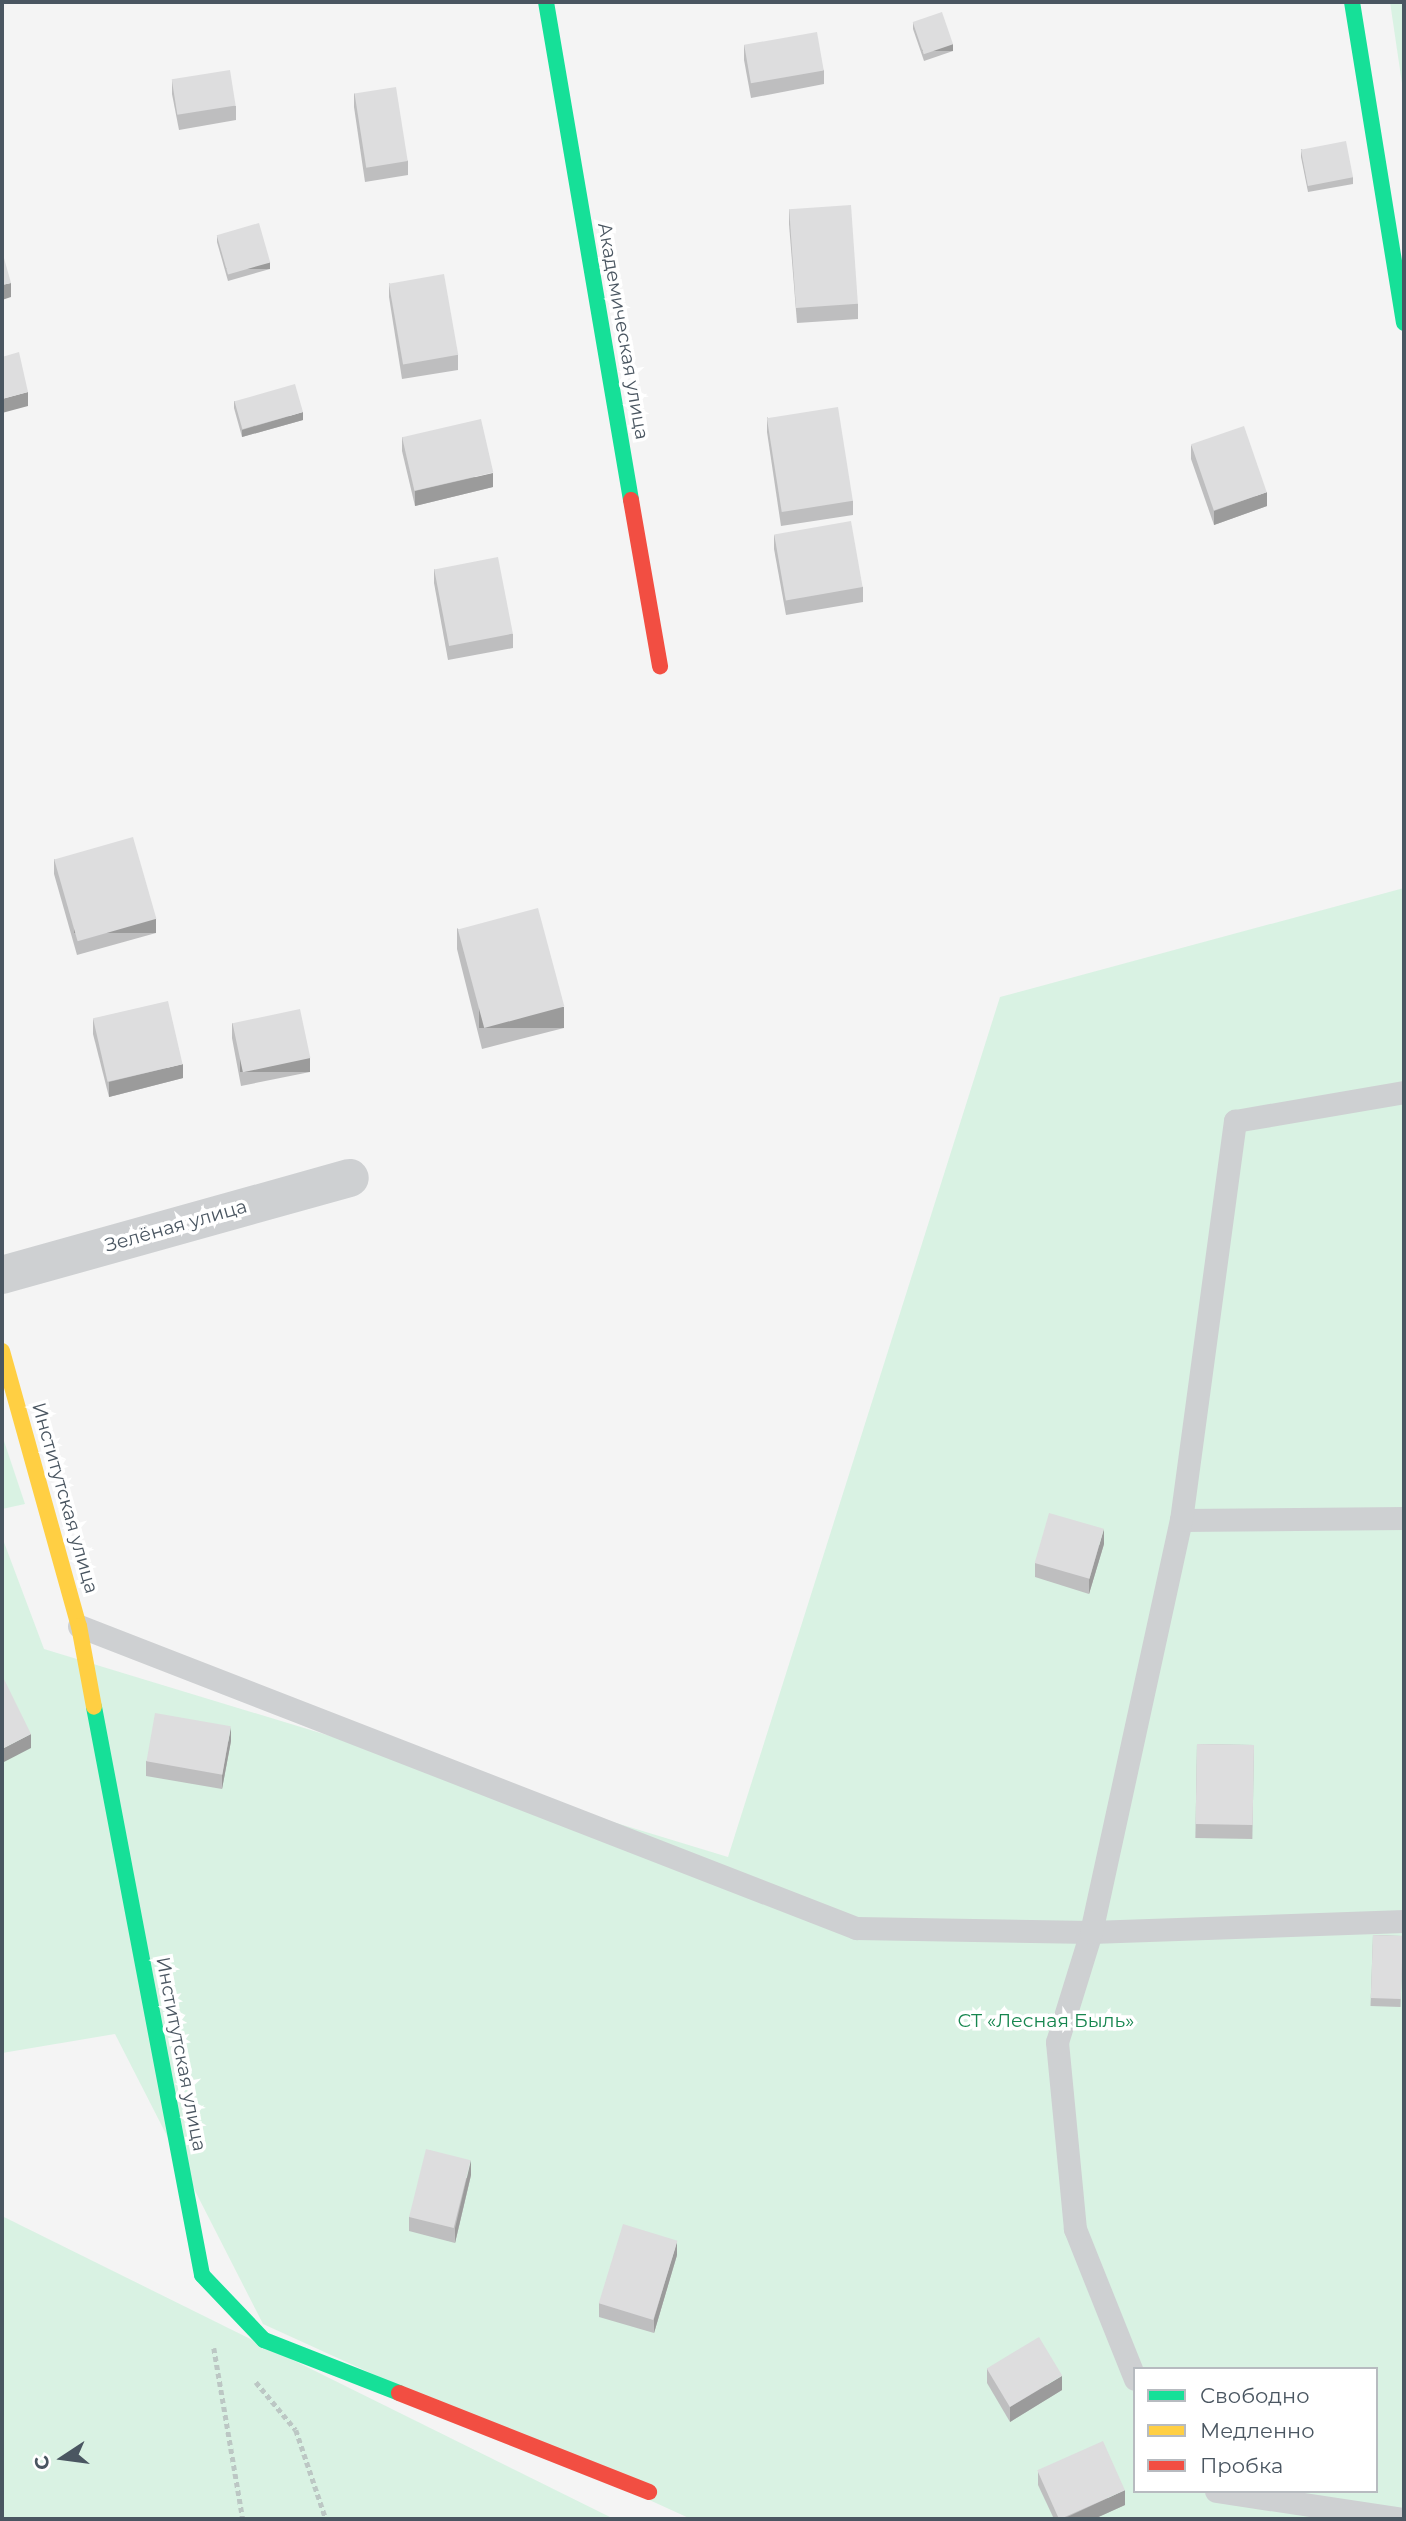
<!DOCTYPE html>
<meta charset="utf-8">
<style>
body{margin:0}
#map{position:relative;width:1406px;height:2521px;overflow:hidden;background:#f4f4f4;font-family:Montserrat,sans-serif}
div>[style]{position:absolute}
.green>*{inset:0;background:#d9f2e3}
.path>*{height:4.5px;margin-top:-2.25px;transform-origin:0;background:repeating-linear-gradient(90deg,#bcc7c4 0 5px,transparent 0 8.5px)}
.lane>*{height:23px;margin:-11.5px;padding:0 11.5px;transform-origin:11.5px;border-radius:11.5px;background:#ced0d2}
.street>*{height:38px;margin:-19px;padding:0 19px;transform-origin:19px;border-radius:19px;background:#ced0d2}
.fast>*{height:16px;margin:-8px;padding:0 8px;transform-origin:8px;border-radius:8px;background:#16e098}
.slow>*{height:16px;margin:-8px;padding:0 8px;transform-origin:8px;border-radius:8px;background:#ffcf43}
.jam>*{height:16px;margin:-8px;padding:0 8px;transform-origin:8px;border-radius:8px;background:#f24e42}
.wall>*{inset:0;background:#bebebf;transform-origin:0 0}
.shaded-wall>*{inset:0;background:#9b9b9b;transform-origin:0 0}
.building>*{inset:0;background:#ddddde;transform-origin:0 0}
span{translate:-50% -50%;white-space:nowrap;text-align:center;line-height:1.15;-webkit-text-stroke:7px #fff;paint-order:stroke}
.street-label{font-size:19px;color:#4a5661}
.park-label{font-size:19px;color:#17864f}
.frame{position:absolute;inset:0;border:4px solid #4a5661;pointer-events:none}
.legend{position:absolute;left:1133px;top:2367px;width:245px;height:126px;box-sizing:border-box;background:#fff;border:2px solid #b7bbc0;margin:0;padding:9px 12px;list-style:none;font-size:21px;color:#4a5661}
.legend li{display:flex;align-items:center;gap:14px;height:35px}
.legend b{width:35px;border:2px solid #b7bbc0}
.north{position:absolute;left:28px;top:2423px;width:70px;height:70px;-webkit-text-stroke:5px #fff;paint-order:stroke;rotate:257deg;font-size:19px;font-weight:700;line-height:28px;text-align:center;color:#4a5661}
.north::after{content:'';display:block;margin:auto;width:24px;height:32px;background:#4a5661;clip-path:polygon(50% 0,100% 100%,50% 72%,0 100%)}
</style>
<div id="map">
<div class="green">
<div style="clip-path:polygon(1390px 2px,1404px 2px,1404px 97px)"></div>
<div style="clip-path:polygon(evenodd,1404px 888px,1404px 2519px,691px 2519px,263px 2324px,115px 2034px,2px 2053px,2px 1537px,44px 1649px,728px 1857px,1000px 997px,1404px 888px,1135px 2369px,1376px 2369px,1376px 2491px,1135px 2491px,1135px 2369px)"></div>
<div style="clip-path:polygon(2px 1435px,25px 1504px,2px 1509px)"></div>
<div style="clip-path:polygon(2px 2216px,614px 2519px,2px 2519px)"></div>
</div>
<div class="path">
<div style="left:214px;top:2348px;width:173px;rotate:80.4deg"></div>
<div style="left:256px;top:2382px;width:62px;rotate:50.2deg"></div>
<div style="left:296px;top:2430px;width:94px;rotate:71.4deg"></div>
</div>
<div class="lane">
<div style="left:1181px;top:1520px;width:223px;rotate:-0.5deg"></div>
<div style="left:79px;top:1626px;width:834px;rotate:21.24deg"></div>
<div style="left:856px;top:1928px;width:235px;rotate:1deg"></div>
<div style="left:1091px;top:1932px;width:313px;rotate:-2deg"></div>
<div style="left:1135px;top:2379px;width:162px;rotate:-111.8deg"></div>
<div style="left:1075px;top:2229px;width:188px;rotate:-95.5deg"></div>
<div style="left:1057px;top:2042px;width:115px;rotate:-72.8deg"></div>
<div style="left:1091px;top:1932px;width:422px;rotate:-77.7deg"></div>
<div style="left:1181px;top:1520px;width:403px;rotate:-82.3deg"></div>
<div style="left:1235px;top:1121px;width:171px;rotate:-9.7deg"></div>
<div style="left:1216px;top:2491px;width:190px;rotate:8.5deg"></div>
</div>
<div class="street">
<div style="left:2px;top:1275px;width:361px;rotate:-15.6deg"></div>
</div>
<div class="fast">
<div style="left:546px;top:2px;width:505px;rotate:80.31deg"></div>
<div style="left:1352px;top:2px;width:325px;rotate:80.8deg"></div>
<div style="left:94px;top:1707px;width:578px;rotate:79.23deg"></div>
<div style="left:202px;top:2275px;width:90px;rotate:46.4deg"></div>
<div style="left:264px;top:2340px;width:145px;rotate:21.4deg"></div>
</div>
<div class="slow">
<div style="left:2px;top:1351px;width:286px;rotate:74.4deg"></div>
<div style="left:79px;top:1626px;width:82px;rotate:79.5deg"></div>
</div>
<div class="jam">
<div style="left:631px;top:500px;width:169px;rotate:80.1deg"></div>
<div style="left:399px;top:2393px;width:269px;rotate:21.6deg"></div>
</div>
<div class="wall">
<div style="clip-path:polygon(913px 22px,953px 51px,924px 61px,913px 29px)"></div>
<div style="clip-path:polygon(744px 45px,824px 70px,824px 84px,751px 98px,744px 60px)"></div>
<div style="clip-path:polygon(172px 80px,236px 106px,236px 120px,179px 130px,172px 94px)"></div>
<div style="clip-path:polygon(354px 93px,408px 161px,408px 175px,365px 182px,354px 107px)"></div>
<div style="clip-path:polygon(1301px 149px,1353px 177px,1353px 184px,1308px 192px,1301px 157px)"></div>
<div style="clip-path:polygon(789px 209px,858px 304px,858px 319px,797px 323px,789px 224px)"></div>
<div style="clip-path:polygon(217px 235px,270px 269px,228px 281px,217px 242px)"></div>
<div style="clip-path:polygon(389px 283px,458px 355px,458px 370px,402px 379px,389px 297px)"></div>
<div style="clip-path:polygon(234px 401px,303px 420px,242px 437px,234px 408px)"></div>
<div style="clip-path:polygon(767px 417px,853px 501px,853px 515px,781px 526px,767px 432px)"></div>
<div style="clip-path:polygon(402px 437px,493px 487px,415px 506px,402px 451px)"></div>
<div style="clip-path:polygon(1191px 445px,1267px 506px,1214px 525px,1191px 459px)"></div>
<div style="clip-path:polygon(774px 535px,863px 587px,863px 602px,786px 615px,774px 549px)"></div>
<div style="clip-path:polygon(434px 569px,513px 634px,513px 648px,448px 660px,434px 583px)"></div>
<div style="clip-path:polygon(54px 859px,156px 933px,77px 955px,54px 874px)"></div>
<div style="clip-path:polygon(457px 928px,564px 1028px,482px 1049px,457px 949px)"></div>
<div style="clip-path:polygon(93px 1019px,183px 1078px,109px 1097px,93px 1034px)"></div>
<div style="clip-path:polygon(232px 1023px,310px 1072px,241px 1086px,232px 1038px)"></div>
<div style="clip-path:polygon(1104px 1544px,1089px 1594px,1035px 1577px,1035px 1563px)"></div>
<div style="clip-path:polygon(231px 1741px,222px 1789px,146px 1776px,146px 1761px)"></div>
<div style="left:1197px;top:1744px;width:57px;height:94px;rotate:1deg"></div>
<div style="left:1373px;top:1935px;width:30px;height:71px;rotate:2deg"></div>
<div style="clip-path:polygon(471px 2175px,455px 2243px,409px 2231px,409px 2217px)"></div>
<div style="clip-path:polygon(677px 2255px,654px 2333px,599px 2317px,599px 2303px)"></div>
<div style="clip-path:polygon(987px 2368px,1062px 2390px,1010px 2422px,987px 2383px)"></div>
<div style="clip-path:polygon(1038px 2471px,1125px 2505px,1094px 2519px,1054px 2519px,1038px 2485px)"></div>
</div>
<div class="shaded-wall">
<div style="left:953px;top:44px;width:7px;height:31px;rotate:90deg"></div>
<div style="left:270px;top:262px;width:7px;height:44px;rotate:90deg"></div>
<div style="clip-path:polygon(11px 283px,11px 297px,2px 300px,2px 285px)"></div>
<div style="clip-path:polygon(28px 392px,28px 406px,2px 413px,2px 399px)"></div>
<div style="clip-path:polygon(303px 412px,303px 420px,242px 437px,242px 430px)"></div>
<div style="clip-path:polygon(493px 473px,493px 487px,415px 506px,415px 491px)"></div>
<div style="clip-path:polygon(1267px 492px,1267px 506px,1214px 525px,1214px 511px)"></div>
<div style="left:156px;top:919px;width:14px;height:82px;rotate:90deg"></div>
<div style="left:564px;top:1007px;width:21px;height:85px;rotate:90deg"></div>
<div style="left:310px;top:1058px;width:14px;height:70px;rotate:90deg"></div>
<div style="clip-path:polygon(183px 1064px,183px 1078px,109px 1097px,109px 1082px)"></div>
<div style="clip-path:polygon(1104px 1529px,1104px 1544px,1089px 1594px,1089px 1580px)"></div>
<div style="clip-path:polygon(231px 1727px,231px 1741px,222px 1789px,222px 1775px)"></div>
<div style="clip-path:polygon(31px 1734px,31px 1748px,2px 1763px,2px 1749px)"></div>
<div style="clip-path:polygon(471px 2160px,471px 2175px,455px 2243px,455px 2228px)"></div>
<div style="clip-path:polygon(677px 2241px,677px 2255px,654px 2333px,654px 2319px)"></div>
<div style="clip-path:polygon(1062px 2376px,1062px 2390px,1010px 2422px,1010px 2407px)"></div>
<div style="clip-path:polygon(1125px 2490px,1125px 2505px,1094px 2519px,1063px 2519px)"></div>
</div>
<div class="building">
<div style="left:942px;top:12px;width:34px;height:31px;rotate:71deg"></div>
<div style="left:817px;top:32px;width:39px;height:74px;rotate:80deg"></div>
<div style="left:230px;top:70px;width:36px;height:59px;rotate:81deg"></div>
<div style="left:396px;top:87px;width:75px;height:42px;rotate:81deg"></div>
<div style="left:1346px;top:141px;width:37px;height:46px;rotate:79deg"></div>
<div style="left:851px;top:205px;width:99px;height:62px;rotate:86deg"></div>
<div style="left:259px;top:223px;width:41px;height:44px;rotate:74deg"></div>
<div style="clip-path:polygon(2px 251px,11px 283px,2px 285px)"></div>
<div style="left:444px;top:274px;width:82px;height:56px;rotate:80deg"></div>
<div style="clip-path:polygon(19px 352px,28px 392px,2px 399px,2px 357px)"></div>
<div style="left:295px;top:384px;width:29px;height:63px;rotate:74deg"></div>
<div style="left:838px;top:407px;width:95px;height:72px;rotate:81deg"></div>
<div style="left:481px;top:419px;width:55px;height:81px;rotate:77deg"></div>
<div style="left:1244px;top:426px;width:70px;height:56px;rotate:71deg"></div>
<div style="left:851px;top:521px;width:67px;height:78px;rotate:80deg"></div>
<div style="left:498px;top:557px;width:78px;height:65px;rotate:79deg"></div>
<div style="left:133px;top:837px;width:85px;height:82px;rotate:74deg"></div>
<div style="left:538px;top:908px;width:102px;height:83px;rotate:75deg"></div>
<div style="left:168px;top:1001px;width:65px;height:77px;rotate:77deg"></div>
<div style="left:300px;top:1009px;width:50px;height:69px;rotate:78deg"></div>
<div style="left:1049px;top:1513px;width:57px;height:52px;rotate:16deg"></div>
<div style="clip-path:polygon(2px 1675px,31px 1734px,2px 1749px)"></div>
<div style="left:155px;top:1713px;width:77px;height:49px;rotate:10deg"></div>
<div style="left:1197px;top:1744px;width:57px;height:80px;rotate:1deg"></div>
<div style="left:1373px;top:1935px;width:30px;height:63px;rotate:2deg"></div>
<div style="left:426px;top:2149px;width:46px;height:70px;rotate:14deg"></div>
<div style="left:623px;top:2224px;width:57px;height:83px;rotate:17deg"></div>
<div style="left:1039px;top:2337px;width:45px;height:61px;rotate:59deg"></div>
<div style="left:1103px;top:2441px;width:54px;height:72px;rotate:66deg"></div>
</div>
<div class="street-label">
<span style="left:623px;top:331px;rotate:80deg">Академическая улица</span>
<span style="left:176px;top:1226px;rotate:-16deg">Зелёная улица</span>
<span style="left:65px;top:1498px;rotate:74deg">Институтская улица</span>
<span style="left:181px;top:2054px;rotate:79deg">Институтская улица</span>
</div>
<div class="park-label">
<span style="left:1046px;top:2021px">СТ «Лесная Быль»</span>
</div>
<div class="frame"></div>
<ul class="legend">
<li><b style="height:9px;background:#16e098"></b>Свободно</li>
<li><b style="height:9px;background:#ffcf43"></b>Медленно</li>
<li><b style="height:9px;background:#f24e42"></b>Пробка</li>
</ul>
<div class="north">С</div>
</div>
